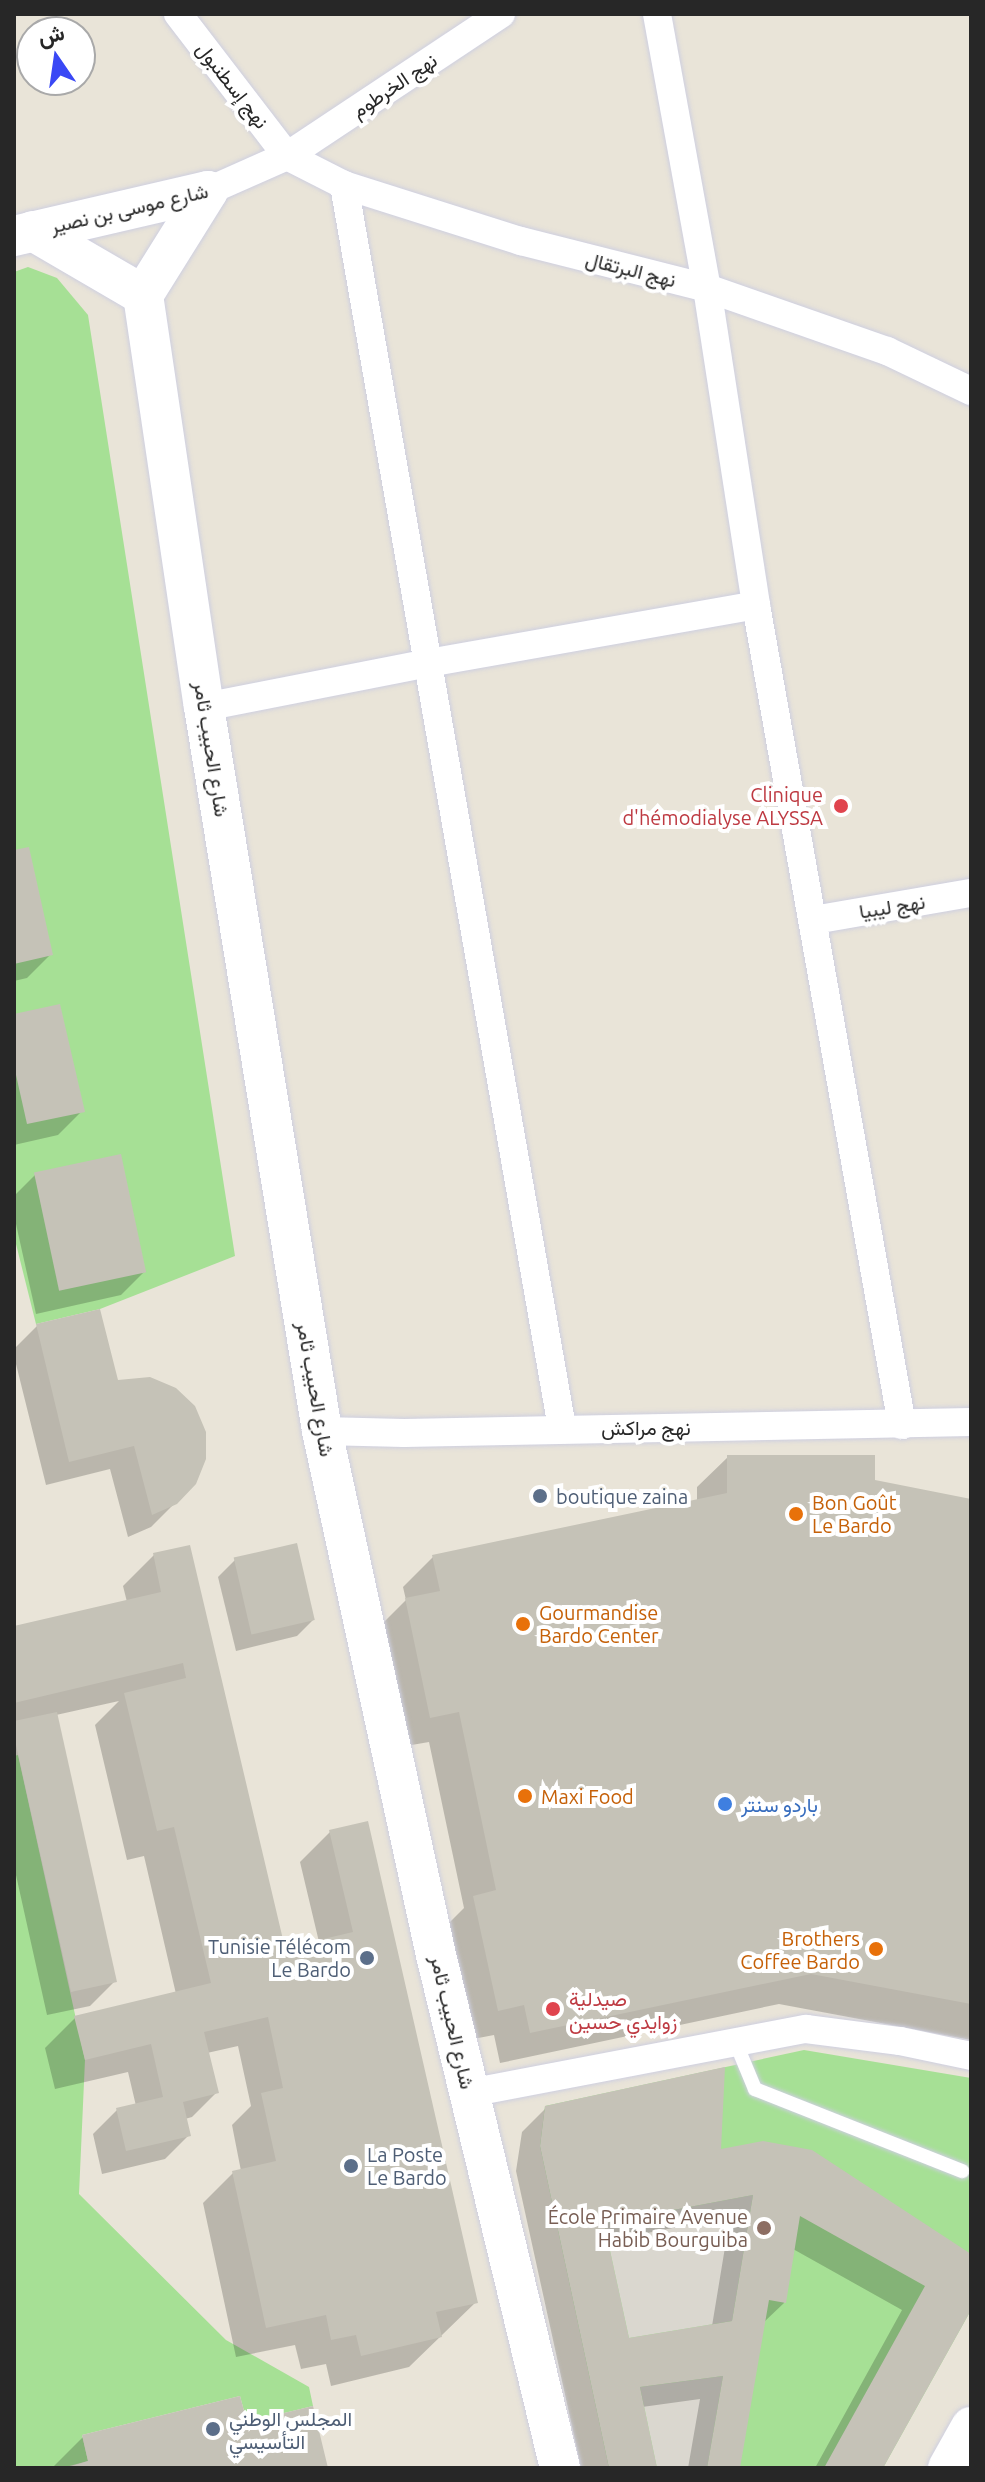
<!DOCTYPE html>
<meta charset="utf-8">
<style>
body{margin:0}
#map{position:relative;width:985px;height:2482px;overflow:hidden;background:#e9e4d8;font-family:Ubuntu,Vazirmatn,sans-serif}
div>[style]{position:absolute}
.green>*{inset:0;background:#a6e095}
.plaza>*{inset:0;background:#dad7cf}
.shadow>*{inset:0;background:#0003}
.building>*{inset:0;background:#c5c2b7;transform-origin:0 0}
.roads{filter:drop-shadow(0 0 2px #cecfe0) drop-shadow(0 0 2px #cecfe0)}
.lane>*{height:14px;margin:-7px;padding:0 7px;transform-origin:7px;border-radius:7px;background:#fff}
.street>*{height:28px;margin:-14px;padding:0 14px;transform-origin:14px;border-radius:14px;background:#fff}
.secondary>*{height:40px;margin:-20px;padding:0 20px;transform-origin:20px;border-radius:20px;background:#fff}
.dots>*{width:22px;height:22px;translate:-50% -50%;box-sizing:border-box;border:4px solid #fff;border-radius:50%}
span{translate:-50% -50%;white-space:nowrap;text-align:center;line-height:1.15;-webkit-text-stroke:8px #fff;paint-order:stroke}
.street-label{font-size:20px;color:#272727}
.health-label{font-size:20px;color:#be3a42}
.right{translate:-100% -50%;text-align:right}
.left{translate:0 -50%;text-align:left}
.service-label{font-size:20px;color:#4e5e75}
.food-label{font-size:20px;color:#c56008}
.shop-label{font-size:20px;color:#366cbe}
.education-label{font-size:20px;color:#785e54}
.frame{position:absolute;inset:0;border:16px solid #272727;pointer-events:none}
.north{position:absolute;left:16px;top:16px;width:80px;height:80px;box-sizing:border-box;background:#fff;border:2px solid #a9a9a9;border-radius:50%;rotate:347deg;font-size:22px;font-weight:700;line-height:32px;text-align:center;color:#272727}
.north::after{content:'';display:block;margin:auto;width:28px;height:36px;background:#3a48f5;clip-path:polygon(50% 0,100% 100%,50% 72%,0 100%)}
</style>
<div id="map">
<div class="green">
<div style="clip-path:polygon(28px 267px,57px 278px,88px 315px,235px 1256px,100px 1309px,36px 1324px,14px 1236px,14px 272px)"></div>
<div style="clip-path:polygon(18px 1755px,85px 2060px,79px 2194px,226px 2340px,309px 2387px,313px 2406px,247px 2422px,240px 2396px,82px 2435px,88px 2461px,62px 2468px,14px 2468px,14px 1756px)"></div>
<div style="clip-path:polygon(804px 2050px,971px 2078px,971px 2310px,883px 2468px,609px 2468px,540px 2146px,545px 2106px)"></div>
</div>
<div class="plaza">
<div style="clip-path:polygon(753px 2195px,732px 2321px,629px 2338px,604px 2223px)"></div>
<div style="clip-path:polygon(723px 2376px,707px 2468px,657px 2468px,640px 2387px)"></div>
</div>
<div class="shadow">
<div style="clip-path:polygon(14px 852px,51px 954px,27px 978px,14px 981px)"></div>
<div style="clip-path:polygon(14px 1016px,82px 1111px,58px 1135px,14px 1145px)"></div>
<div style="clip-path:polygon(35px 1175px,145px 1271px,121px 1295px,36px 1314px,14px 1215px,14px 1196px)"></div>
<div style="clip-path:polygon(37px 1326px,116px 1382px,176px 1502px,151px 1527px,128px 1537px,110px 1469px,46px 1485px,14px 1356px,14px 1349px)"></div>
<div style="clip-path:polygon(728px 1457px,971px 1501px,971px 2040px,779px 2004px,500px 2063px,494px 2035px,468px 2040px,444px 1928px,464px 1908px,429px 1742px,400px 1747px,375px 1631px,406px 1600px,403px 1587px,433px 1557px,697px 1501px,697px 1487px)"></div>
<div style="clip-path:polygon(154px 1555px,284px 1950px,319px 1942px,300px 1862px,330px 1832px,476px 2302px,409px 2367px,331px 2386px,326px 2364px,301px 2369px,295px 2345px,236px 2357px,203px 2203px,233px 2173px,241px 2171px,232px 2125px,251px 2106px,238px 2046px,207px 2053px,216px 2093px,192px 2117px,185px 2119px,189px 2135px,165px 2159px,102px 2174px,93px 2134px,117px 2110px,136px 2106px,128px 2072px,55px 2089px,45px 2048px,75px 2018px,176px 1994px,144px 1856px,127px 1860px,95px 1725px,119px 1701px,56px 1715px,114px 1982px,90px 2006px,47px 2015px,14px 1866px,14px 1628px,127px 1602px,123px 1586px)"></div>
<div style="clip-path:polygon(235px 1560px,313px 1620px,297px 1636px,236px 1651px,218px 1577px)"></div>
<div style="clip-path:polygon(evenodd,546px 2108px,719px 2152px,971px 2256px,971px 2306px,881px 2468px,815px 2468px,902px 2310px,793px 2249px,784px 2303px,763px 2323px,738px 2468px,688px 2468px,700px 2399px,642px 2407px,655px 2468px,581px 2468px,516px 2171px,522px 2132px,546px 2108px,730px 2217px,712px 2326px,627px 2341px,605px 2241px,730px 2217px)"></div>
<div style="clip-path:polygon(246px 2425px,326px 2468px,52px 2468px,83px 2437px)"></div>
</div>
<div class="building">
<div style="clip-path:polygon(29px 847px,53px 955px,14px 964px,14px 850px)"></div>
<div style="clip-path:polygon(60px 1004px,85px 1112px,27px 1124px,14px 1066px,14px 1014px)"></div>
<div style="left:121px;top:1154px;width:121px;height:89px;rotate:78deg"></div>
<div style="clip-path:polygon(100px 1309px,118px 1380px,150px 1377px,176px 1388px,195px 1406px,206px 1432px,206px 1459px,196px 1484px,177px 1504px,152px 1515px,134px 1446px,69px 1462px,36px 1324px)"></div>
<div style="clip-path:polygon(727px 1455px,875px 1455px,875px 1480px,971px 1499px,971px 2004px,811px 1974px,530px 2033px,524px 2005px,498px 2011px,473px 1896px,496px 1890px,459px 1712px,430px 1718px,405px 1598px,440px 1591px,432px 1555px,727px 1493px)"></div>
<div style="left:297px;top:1543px;width:79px;height:65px;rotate:77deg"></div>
<div style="clip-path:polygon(190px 1545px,285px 1948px,353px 1932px,329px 1830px,368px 1821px,478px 2303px,436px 2312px,442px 2337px,361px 2356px,356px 2335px,331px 2340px,326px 2315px,266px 2328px,232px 2171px,276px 2161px,261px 2093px,283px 2088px,268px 2017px,204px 2032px,219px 2093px,183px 2102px,191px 2136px,126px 2151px,116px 2108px,163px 2097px,151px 2044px,85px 2060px,74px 2016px,211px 1983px,174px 1827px,157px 1831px,124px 1693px,186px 1678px,183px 1663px,14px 1703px,14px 1626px,161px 1592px,153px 1553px)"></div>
<div style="clip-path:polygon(57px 1712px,117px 1982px,71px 1992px,14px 1736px,14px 1721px)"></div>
<div style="clip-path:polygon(evenodd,725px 2067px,721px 2149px,763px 2141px,812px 2150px,971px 2254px,971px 2310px,883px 2468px,824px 2468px,925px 2286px,800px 2216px,786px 2303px,769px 2300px,740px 2468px,707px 2468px,723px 2376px,640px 2387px,657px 2468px,609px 2468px,540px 2146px,545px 2106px,725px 2067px,753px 2195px,732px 2321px,629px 2338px,604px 2223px,753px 2195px)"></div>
<div style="clip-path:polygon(240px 2396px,247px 2422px,313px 2406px,328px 2468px,66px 2468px,88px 2461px,82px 2435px)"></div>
</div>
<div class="roads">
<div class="lane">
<div style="left:735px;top:2041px;width:52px;rotate:67.4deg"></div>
<div style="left:755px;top:2089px;width:223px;rotate:21.6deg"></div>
</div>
<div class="street">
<div style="left:178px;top:14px;width:179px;rotate:52.5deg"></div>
<div style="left:287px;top:156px;width:64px;rotate:27deg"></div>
<div style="left:344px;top:185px;width:186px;rotate:17.6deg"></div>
<div style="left:521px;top:241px;width:192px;rotate:14.2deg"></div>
<div style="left:707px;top:288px;width:191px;rotate:19.3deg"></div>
<div style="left:887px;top:351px;width:93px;rotate:25.5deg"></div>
<div style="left:657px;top:14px;width:279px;rotate:79.7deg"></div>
<div style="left:707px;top:288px;width:321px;rotate:81.2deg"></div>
<div style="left:756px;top:605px;width:833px;rotate:79.9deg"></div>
<div style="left:344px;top:185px;width:1262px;rotate:80.05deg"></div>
<div style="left:208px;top:191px;width:86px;rotate:-23.9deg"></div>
<div style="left:287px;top:156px;width:257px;rotate:-33.6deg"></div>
<div style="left:204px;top:707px;width:228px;rotate:-11.1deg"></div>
<div style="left:428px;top:663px;width:333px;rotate:-10deg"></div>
<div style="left:814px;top:920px;width:159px;rotate:-9.8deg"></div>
<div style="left:322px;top:1431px;width:82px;rotate:1.4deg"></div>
<div style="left:404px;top:1433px;width:567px;rotate:-1.11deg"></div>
<div style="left:469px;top:2093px;width:343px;rotate:-10.8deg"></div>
<div style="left:806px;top:2029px;width:95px;rotate:7.3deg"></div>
<div style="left:900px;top:2041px;width:73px;rotate:11.9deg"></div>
</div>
<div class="secondary">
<div style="left:208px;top:191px;width:123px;rotate:122deg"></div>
<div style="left:143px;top:295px;width:416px;rotate:81.6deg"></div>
<div style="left:204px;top:707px;width:734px;rotate:80.74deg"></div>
<div style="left:322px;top:1431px;width:536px;rotate:77.73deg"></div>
<div style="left:436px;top:1955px;width:528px;rotate:76.41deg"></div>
<div style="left:33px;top:231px;width:127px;rotate:30.2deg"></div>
<div style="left:14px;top:236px;width:199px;rotate:-13.1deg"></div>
<div style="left:948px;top:2468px;width:47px;rotate:-60.7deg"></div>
</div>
</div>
<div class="dots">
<div style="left:841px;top:806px;background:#e0444e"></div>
<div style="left:540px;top:1496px;background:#5c6f8a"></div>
<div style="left:796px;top:1514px;background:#e8710a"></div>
<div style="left:523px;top:1624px;background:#e8710a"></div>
<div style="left:525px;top:1796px;background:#e8710a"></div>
<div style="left:725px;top:1804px;background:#3f7fe0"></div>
<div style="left:876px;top:1949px;background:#e8710a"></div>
<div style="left:367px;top:1958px;background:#5c6f8a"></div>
<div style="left:553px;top:2009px;background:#e0444e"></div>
<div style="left:351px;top:2166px;background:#5c6f8a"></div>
<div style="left:764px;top:2228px;background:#8d6e63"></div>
<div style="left:213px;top:2429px;background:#5c6f8a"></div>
</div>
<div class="street-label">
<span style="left:233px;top:85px;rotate:52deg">نهج إسطنبول</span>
<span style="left:394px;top:85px;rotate:-34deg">نهج الخرطوم</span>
<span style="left:129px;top:208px;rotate:-13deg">شارع موسى بن نصير</span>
<span style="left:631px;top:269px;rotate:14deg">نهج البرتقال</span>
<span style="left:212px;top:749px;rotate:81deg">شارع الحبيب ثامر</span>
<span style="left:892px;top:906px;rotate:-9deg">نهج ليبيا</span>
<span style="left:316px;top:1389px;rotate:80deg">شارع الحبيب ثامر</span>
<span style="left:646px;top:1427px">نهج مراكش</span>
<span style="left:453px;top:2022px;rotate:77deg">شارع الحبيب ثامر</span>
</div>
<div class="health-label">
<span class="right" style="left:823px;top:806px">Clinique<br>d'hémodialyse ALYSSA</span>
<span class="left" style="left:569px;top:2010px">صيدلية<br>زوايدي حسين</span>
</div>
<div class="service-label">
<span class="left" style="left:556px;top:1496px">boutique zaina</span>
<span class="right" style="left:351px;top:1958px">Tunisie Télécom<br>Le Bardo</span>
<span class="left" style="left:367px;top:2166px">La Poste<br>Le Bardo</span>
<span class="left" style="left:229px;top:2430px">المجلس الوطني<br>التأسيسي</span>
</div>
<div class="food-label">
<span class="left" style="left:812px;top:1514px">Bon Goût<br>Le Bardo</span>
<span class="left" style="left:539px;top:1624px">Gourmandise<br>Bardo Center</span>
<span class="left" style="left:541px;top:1796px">Maxi Food</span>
<span class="right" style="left:860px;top:1950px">Brothers<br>Coffee Bardo</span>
</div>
<div class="shop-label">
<span class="left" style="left:741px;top:1804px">باردو سنتر</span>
</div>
<div class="education-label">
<span class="right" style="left:748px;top:2228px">École Primaire Avenue<br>Habib Bourguiba</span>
</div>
<div class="frame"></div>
<div class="north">ش</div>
</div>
